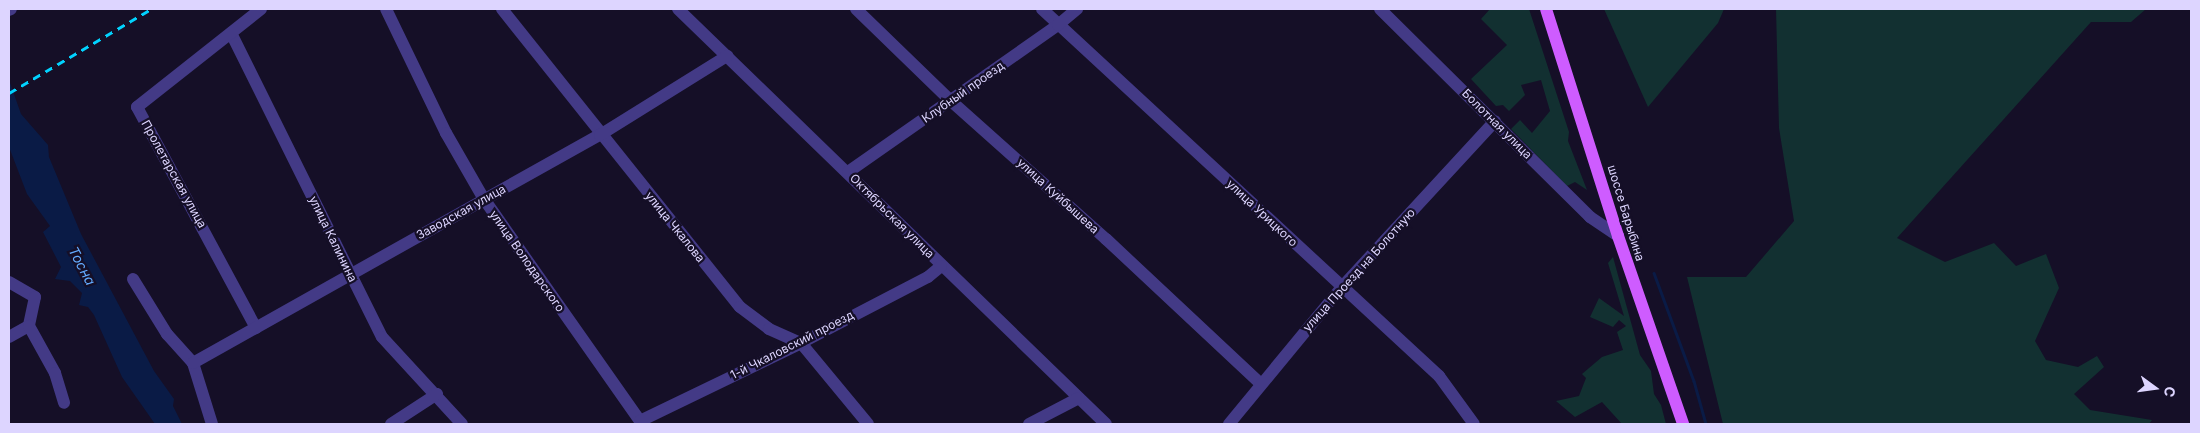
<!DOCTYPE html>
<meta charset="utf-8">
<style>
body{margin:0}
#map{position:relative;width:2200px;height:433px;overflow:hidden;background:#150f27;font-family:Inter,sans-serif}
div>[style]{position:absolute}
.green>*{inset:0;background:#123031}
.water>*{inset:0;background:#0a1b46}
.stream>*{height:2.5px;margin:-1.25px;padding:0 1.25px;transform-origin:1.25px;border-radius:1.25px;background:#0a1b46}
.minor>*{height:12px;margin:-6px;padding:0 6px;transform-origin:6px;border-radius:6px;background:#433a86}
.major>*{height:12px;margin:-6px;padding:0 6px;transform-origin:6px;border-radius:6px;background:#ce5cff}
.rail>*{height:2.5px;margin-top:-1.25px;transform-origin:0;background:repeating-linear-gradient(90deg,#01d3ff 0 8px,transparent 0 14px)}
span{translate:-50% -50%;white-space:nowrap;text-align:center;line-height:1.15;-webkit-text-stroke:4.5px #150f27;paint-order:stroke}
.street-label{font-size:12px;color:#ddd5ff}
.water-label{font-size:14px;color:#63abff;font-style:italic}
.frame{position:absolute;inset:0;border:10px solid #ddd5ff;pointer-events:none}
.north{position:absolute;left:2130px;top:363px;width:50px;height:50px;-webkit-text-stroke:4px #150f27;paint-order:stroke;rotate:104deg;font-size:14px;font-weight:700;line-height:20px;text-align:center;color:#ddd5ff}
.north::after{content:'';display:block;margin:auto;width:18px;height:22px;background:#ddd5ff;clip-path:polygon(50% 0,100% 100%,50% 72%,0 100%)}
</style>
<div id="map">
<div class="green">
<div style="clip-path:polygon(1490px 9px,1529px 9px,1569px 132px,1568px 141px,1587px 190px,1575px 182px,1567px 186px,1511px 129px,1520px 120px,1532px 133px,1550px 111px,1541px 80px,1521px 85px,1525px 95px,1509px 111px,1503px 105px,1496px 106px,1471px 79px,1507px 45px,1481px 19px)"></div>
<div style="clip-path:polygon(1604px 9px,1724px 9px,1718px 23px,1648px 107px)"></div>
<div style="clip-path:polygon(1776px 9px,2146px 9px,2131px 22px,2091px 22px,1897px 238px,1945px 262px,1994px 243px,2016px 266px,2046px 254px,2059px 288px,2035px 341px,2046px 360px,2078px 367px,2097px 356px,2104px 367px,2074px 394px,2090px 410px,2152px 420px,2149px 424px,1723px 424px,1687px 277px,1746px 277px,1794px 221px,1779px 128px)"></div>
<div style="clip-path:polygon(1613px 257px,1640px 355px,1651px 371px,1654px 394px,1661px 405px,1666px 424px,1622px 424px,1602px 402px,1575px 417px,1556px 401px,1579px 396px,1586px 378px,1582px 374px,1602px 357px,1623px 350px,1617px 332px,1626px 326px,1619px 320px,1613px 327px,1590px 317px,1599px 298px,1624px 316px,1608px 263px)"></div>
</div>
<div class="water">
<div style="clip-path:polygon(9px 80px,21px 114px,48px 145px,49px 157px,81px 234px,154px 371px,174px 399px,173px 406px,182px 424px,155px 424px,122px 377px,94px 315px,88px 307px,79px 305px,82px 293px,70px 281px,55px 279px,61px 267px,43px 232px,50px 226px,27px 194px,9px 147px)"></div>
</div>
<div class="stream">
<div style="left:1654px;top:273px;width:115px;rotate:69.7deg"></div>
<div style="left:1694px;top:381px;width:45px;rotate:74.4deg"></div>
</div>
<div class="minor">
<div style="left:386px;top:9px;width:138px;rotate:64.2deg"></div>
<div style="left:446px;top:133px;width:76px;rotate:60.1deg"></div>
<div style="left:484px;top:199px;width:275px;rotate:54.9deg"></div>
<div style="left:502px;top:9px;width:381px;rotate:51.4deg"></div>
<div style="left:740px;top:307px;width:36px;rotate:37deg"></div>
<div style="left:769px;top:329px;width:35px;rotate:24deg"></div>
<div style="left:801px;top:343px;width:105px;rotate:50.4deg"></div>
<div style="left:678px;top:9px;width:596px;rotate:44.12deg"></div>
<div style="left:856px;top:9px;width:132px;rotate:44.1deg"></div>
<div style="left:951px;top:101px;width:208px;rotate:41.7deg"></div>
<div style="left:1106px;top:239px;width:212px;rotate:43.1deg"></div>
<div style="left:1042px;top:9px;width:541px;rotate:42.75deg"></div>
<div style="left:1439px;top:376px;width:59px;rotate:53.9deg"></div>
<div style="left:1380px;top:9px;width:296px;rotate:44.7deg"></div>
<div style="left:1590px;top:217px;width:34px;rotate:34deg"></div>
<div style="left:9px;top:10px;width:2px;rotate:-27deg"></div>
<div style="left:231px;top:33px;width:339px;rotate:63.6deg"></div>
<div style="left:382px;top:337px;width:118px;rotate:47.4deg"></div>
<div style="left:848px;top:172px;width:256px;rotate:-35deg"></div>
<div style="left:1058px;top:25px;width:25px;rotate:-40deg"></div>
<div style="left:133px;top:279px;width:65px;rotate:58.3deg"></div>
<div style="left:167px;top:334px;width:39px;rotate:48deg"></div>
<div style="left:193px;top:363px;width:64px;rotate:72.7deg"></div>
<div style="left:9px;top:282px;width:30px;rotate:30deg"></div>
<div style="left:35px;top:297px;width:30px;rotate:102deg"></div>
<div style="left:256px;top:328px;width:251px;rotate:-118.3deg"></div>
<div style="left:137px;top:107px;width:158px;rotate:-38.3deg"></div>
<div style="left:9px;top:337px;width:23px;rotate:-29deg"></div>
<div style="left:29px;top:326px;width:54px;rotate:61deg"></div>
<div style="left:55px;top:373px;width:31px;rotate:73deg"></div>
<div style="left:193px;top:363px;width:467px;rotate:-29.3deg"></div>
<div style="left:600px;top:135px;width:150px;rotate:-31.9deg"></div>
<div style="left:640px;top:421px;width:179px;rotate:-25.8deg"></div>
<div style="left:801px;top:343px;width:143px;rotate:-27.5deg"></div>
<div style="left:928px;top:277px;width:17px;rotate:-40deg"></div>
<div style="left:391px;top:424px;width:55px;rotate:-33.1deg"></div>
<div style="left:1029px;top:424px;width:56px;rotate:-27.5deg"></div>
<div style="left:1229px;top:424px;width:176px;rotate:-50.5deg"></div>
<div style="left:1341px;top:288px;width:227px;rotate:-47.3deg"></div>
</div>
<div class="major">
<div style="left:1546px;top:9px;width:238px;rotate:72.4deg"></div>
<div style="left:1618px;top:236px;width:199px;rotate:70.9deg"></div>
</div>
<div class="rail">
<div style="left:9px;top:93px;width:165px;rotate:-30.6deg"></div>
</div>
<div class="street-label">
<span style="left:963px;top:92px;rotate:-35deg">Клубный проезд</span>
<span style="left:1497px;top:124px;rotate:45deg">Болотная улица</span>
<span style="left:174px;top:174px;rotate:61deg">Пролетарская улица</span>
<span style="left:1058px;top:196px;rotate:42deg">улица Куйбышева</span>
<span style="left:461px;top:212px;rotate:-29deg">Заводская улица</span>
<span style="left:1262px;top:213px;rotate:43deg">улица Урицкого</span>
<span style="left:1626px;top:213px;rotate:73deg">шоссе Барыбина</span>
<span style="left:892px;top:216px;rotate:45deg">Октябрьская улица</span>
<span style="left:675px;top:227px;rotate:51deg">улица Чкалова</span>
<span style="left:333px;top:239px;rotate:64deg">улица Калинина</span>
<span style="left:527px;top:261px;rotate:55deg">улица Володарского</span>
<span style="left:1359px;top:270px;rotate:-48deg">улица Проезд на Болотную</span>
<span style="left:792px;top:345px;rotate:-27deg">1-й Чкаловский проезд</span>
</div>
<div class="water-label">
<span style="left:82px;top:266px;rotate:62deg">Тосна</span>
</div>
<div class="frame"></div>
<div class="north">С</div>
</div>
